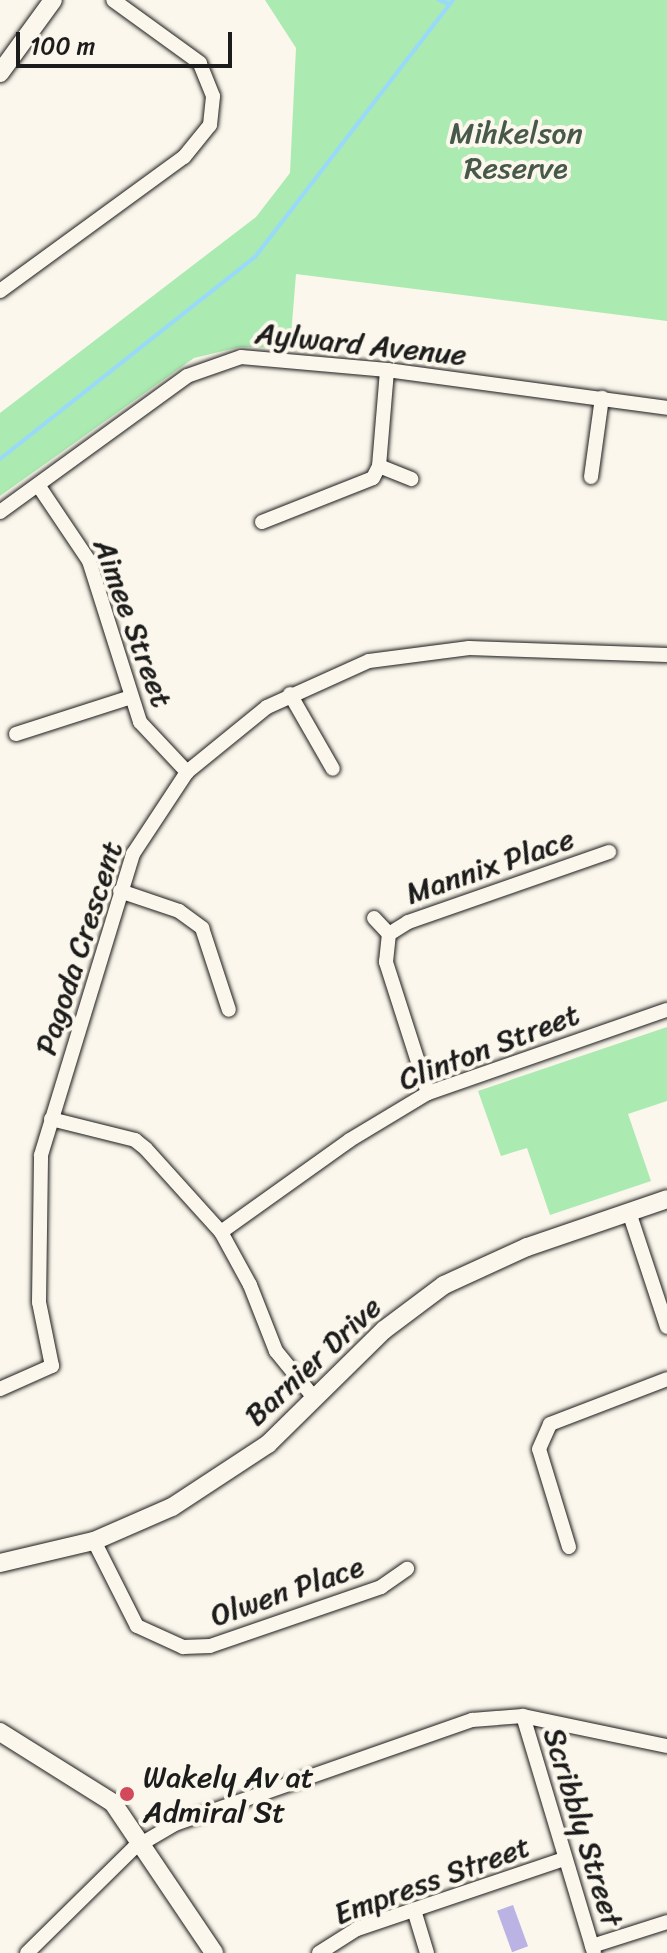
<!DOCTYPE html>
<style>
body{margin:0}
#map{position:relative;width:667px;height:1953px;overflow:hidden;background:#fbf7ec;font-family:Sriracha,sans-serif}
div>[style]{position:absolute}
.green>*{inset:0;background:#abeab1}
.stream>*{height:4px;margin:-2px;padding:0 2px;transform-origin:2px;border-radius:2px;background:#99d9fa}
.building>*{inset:0;background:#bcb3e5;transform-origin:0 0}
.roads{filter:drop-shadow(0 0 2px #1c1c1c) drop-shadow(0 0 2px #1c1c1c)}
.minor>*{height:14px;margin:-7px;padding:0 7px;transform-origin:7px;border-radius:7px;background:#fbf7ec}
.tertiary>*{height:18px;margin:-9px;padding:0 9px;transform-origin:9px;border-radius:9px;background:#fbf7ec}
.dots>*{width:22px;height:22px;translate:-50% -50%;box-sizing:border-box;border:4px solid #fbf7ec;border-radius:50%}
span{translate:-50% -50%;white-space:nowrap;text-align:center;line-height:1.15;-webkit-text-stroke:8px #fbf7ec;paint-order:stroke}
.park-label{font-size:30px;color:#475a49}
.street-label{font-size:30px;color:#1c1c1c}
.poi-label{font-size:30px;color:#1c1c1c}
.left{translate:0 -50%;text-align:left}
.scale{position:absolute;left:16px;top:32px;width:216px;height:36px;box-sizing:border-box;border:4px solid #1c1c1c;border-top:0;padding-left:10px;font-size:24px;line-height:28px;white-space:nowrap;color:#1c1c1c;-webkit-text-stroke:6px #fbf7ec;paint-order:stroke}
</style>
<div id="map">
<div class="green">
<div style="clip-path:polygon(265px 0,667px 0,667px 321px,296px 274px,290px 348px,240px 347px,194px 358px,0 496px,0 413px,256px 217px,290px 173px,296px 48px)"></div>
<div style="clip-path:polygon(667px 1027px,667px 1101px,628px 1114px,651px 1181px,550px 1215px,527px 1148px,501px 1156px,478px 1091px)"></div>
</div>
<div class="stream">
<div style="left:439px;top:0;width:12px;rotate:20deg"></div>
<div style="left:0;top:459px;width:325px;rotate:-38.4deg"></div>
<div style="left:255px;top:257px;width:324px;rotate:-52.4deg"></div>
</div>
<div class="building">
<div style="left:513px;top:1905px;width:44px;height:17px;rotate:70deg"></div>
</div>
<div class="roads">
<div class="minor">
<div style="left:0;top:291px;width:228px;rotate:-36.1deg"></div>
<div style="left:184px;top:157px;width:41px;rotate:-50.9deg"></div>
<div style="left:210px;top:125px;width:29px;rotate:-84deg"></div>
<div style="left:213px;top:96px;width:35px;rotate:-112deg"></div>
<div style="left:200px;top:63px;width:107px;rotate:-144.1deg"></div>
<div style="left:379px;top:466px;width:35px;rotate:22deg"></div>
<div style="left:591px;top:477px;width:80px;rotate:-82.1deg"></div>
<div style="left:38px;top:485px;width:92px;rotate:56.1deg"></div>
<div style="left:89px;top:561px;width:169px;rotate:72.4deg"></div>
<div style="left:140px;top:722px;width:69px;rotate:46.8deg"></div>
<div style="left:0;top:512px;width:231px;rotate:-36deg"></div>
<div style="left:187px;top:376px;width:57px;rotate:-19.4deg"></div>
<div style="left:241px;top:357px;width:147px;rotate:5.1deg"></div>
<div style="left:387px;top:370px;width:283px;rotate:7.7deg"></div>
<div style="left:262px;top:522px;width:119px;rotate:-21.6deg"></div>
<div style="left:373px;top:478px;width:13px;rotate:-63deg"></div>
<div style="left:379px;top:466px;width:96px;rotate:-85.2deg"></div>
<div style="left:290px;top:694px;width:86px;rotate:60.2deg"></div>
<div style="left:16px;top:734px;width:121px;rotate:-17.8deg"></div>
<div style="left:120px;top:891px;width:62px;rotate:18.7deg"></div>
<div style="left:179px;top:911px;width:29px;rotate:36deg"></div>
<div style="left:202px;top:928px;width:86px;rotate:71.8deg"></div>
<div style="left:374px;top:918px;width:22px;rotate:47deg"></div>
<div style="left:428px;top:1093px;width:138px;rotate:-107.8deg"></div>
<div style="left:386px;top:962px;width:28px;rotate:-84deg"></div>
<div style="left:389px;top:934px;width:22px;rotate:-32deg"></div>
<div style="left:408px;top:922px;width:213px;rotate:-19.2deg"></div>
<div style="left:51px;top:1119px;width:87px;rotate:14deg"></div>
<div style="left:135px;top:1140px;width:14px;rotate:39deg"></div>
<div style="left:146px;top:1149px;width:112px;rotate:47.9deg"></div>
<div style="left:221px;top:1232px;width:60px;rotate:61.3deg"></div>
<div style="left:250px;top:1285px;width:71px;rotate:68.5deg"></div>
<div style="left:276px;top:1351px;width:62px;rotate:50.9deg"></div>
<div style="left:629px;top:1212px;width:121px;rotate:71.7deg"></div>
<div style="left:221px;top:1232px;width:158px;rotate:-35.5deg"></div>
<div style="left:350px;top:1140px;width:91px;rotate:-31.1deg"></div>
<div style="left:428px;top:1093px;width:253px;rotate:-19.2deg"></div>
<div style="left:0;top:1389px;width:57px;rotate:-23.9deg"></div>
<div style="left:52px;top:1366px;width:65px;rotate:-101.5deg"></div>
<div style="left:39px;top:1302px;width:147px;rotate:-89.2deg"></div>
<div style="left:41px;top:1155px;width:315px;rotate:-73deg"></div>
<div style="left:133px;top:854px;width:98px;rotate:-56.6deg"></div>
<div style="left:187px;top:772px;width:103px;rotate:-39.1deg"></div>
<div style="left:267px;top:707px;width:112px;rotate:-24.3deg"></div>
<div style="left:369px;top:661px;width:101px;rotate:-7.4deg"></div>
<div style="left:469px;top:648px;width:198px;rotate:2deg"></div>
<div style="left:94px;top:1541px;width:95px;rotate:63.2deg"></div>
<div style="left:137px;top:1626px;width:51px;rotate:24.5deg"></div>
<div style="left:183px;top:1647px;width:27px;rotate:-2deg"></div>
<div style="left:210px;top:1646px;width:181px;rotate:-19deg"></div>
<div style="left:381px;top:1587px;width:32px;rotate:-35deg"></div>
<div style="left:569px;top:1547px;width:102px;rotate:-107deg"></div>
<div style="left:539px;top:1449px;width:27px;rotate:-66deg"></div>
<div style="left:550px;top:1424px;width:125px;rotate:-21deg"></div>
<div style="left:523px;top:1716px;width:247px;rotate:73.3deg"></div>
<div style="left:414px;top:1910px;width:45px;rotate:73.2deg"></div>
<div style="left:592px;top:1946px;width:79px;rotate:-17.7deg"></div>
<div style="left:27px;top:1953px;width:150px;rotate:-44.5deg"></div>
<div style="left:134px;top:1848px;width:48px;rotate:-30.3deg"></div>
<div style="left:175px;top:1824px;width:315px;rotate:-19.3deg"></div>
<div style="left:472px;top:1720px;width:51px;rotate:-4.5deg"></div>
<div style="left:523px;top:1716px;width:147px;rotate:11.8deg"></div>
<div style="left:319px;top:1953px;width:45px;rotate:-32.3deg"></div>
<div style="left:357px;top:1929px;width:219px;rotate:-18.7deg"></div>
</div>
<div class="tertiary">
<div style="left:0;top:73px;width:90px;rotate:-54deg"></div>
<div style="left:0;top:1563px;width:97px;rotate:-13.2deg"></div>
<div style="left:94px;top:1541px;width:85px;rotate:-23.6deg"></div>
<div style="left:172px;top:1507px;width:115px;rotate:-33.3deg"></div>
<div style="left:268px;top:1444px;width:163px;rotate:-44.5deg"></div>
<div style="left:384px;top:1330px;width:75px;rotate:-36.9deg"></div>
<div style="left:444px;top:1285px;width:91px;rotate:-24.6deg"></div>
<div style="left:527px;top:1247px;width:148px;rotate:-18.9deg"></div>
<div style="left:0;top:1732px;width:133px;rotate:32.1deg"></div>
<div style="left:113px;top:1803px;width:181px;rotate:56deg"></div>
</div>
</div>
<div class="dots">
<div style="left:127px;top:1794px;background:#d1495b"></div>
</div>
<div class="park-label">
<span style="left:516px;top:150px">Mihkelson<br>Reserve</span>
</div>
<div class="street-label">
<span style="left:361px;top:344px;rotate:6deg">Aylward Avenue</span>
<span style="left:133px;top:623px;rotate:70deg">Aimee Street</span>
<span style="left:490px;top:866px;rotate:-19deg">Mannix Place</span>
<span style="left:79px;top:948px;rotate:-72deg">Pagoda Crescent</span>
<span style="left:489px;top:1047px;rotate:-21deg">Clinton Street</span>
<span style="left:313px;top:1361px;rotate:-43deg">Barnier Drive</span>
<span style="left:287px;top:1591px;rotate:-19deg">Olwen Place</span>
<span style="left:583px;top:1827px;rotate:73deg">Scribbly Street</span>
<span style="left:432px;top:1880px;rotate:-20deg">Empress Street</span>
</div>
<div class="poi-label">
<span class="left" style="left:143px;top:1794px">Wakely Av at<br>Admiral St</span>
</div>
<div class="scale">100 m</div>
</div>
